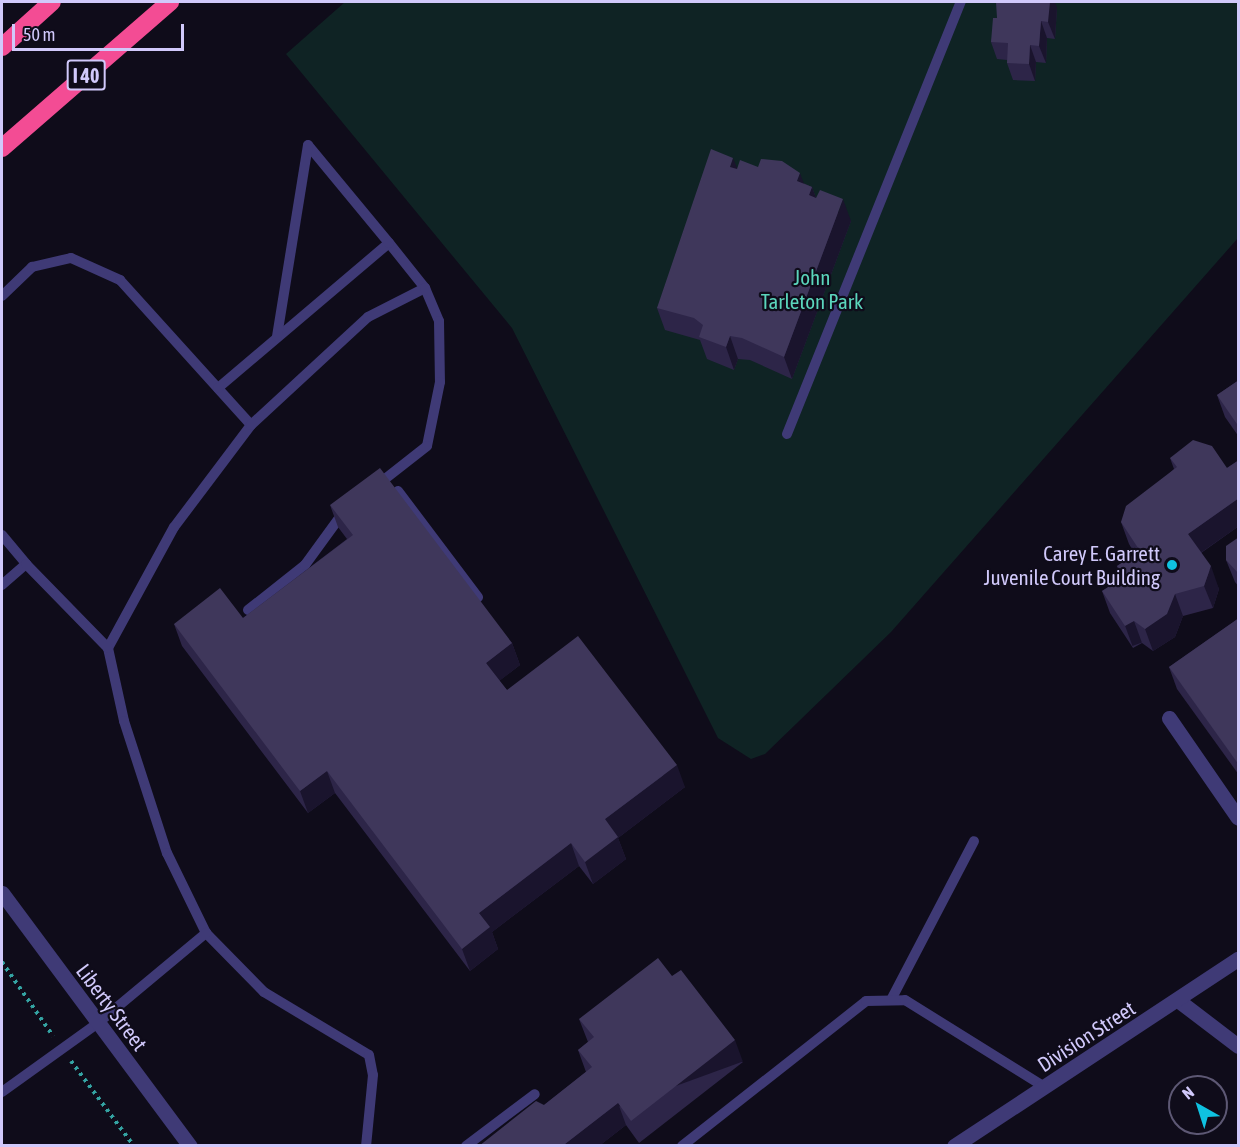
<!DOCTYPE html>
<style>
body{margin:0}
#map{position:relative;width:1240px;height:1147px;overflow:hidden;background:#0f0c1a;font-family:"Asap Condensed",sans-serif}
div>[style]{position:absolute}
.green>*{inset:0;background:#0f2324}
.path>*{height:4px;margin-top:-2px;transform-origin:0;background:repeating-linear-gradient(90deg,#34a4a3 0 3px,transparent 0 7.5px)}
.service>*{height:10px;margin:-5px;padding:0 5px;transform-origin:5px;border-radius:5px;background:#3f3a76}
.minor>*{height:15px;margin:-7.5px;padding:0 7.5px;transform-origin:7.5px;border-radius:7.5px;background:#3f3a76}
.tertiary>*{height:15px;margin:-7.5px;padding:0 7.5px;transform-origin:7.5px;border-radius:7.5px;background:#3f3a76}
.motorway>*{height:18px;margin:-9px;padding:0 9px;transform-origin:9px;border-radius:9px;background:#f34c94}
.wall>*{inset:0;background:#2d2548}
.shaded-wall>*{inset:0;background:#1a142d;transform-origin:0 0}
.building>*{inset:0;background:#3f375b}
.dots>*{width:16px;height:16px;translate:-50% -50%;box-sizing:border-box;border:3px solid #0f0c1a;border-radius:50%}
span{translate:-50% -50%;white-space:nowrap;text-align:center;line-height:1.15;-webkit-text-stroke:4.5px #0f0c1a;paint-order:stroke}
.shield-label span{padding:2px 4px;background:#0f0c1a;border:2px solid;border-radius:4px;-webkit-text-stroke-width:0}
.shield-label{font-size:20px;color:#d1c9fb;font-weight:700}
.park-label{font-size:21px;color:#5bd5bc}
.poi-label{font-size:21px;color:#d1c9fb}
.right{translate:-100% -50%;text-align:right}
.street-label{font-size:21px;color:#d1c9fb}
.frame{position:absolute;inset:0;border:3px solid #d1c9fb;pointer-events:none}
.north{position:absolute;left:1168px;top:1075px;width:60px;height:60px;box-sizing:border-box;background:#0f0c1a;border:2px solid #5d5874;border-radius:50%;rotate:321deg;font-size:16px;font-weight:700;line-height:24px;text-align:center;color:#d1c9fb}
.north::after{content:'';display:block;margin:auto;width:21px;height:27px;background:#0fc2e1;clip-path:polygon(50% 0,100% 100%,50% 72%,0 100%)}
.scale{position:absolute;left:12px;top:24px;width:172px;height:27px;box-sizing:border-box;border:3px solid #d1c9fb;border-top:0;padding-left:8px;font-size:18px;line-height:21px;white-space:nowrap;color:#d1c9fb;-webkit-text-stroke:4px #0f0c1a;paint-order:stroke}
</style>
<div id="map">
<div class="green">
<div style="clip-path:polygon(345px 2px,1238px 2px,1238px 238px,891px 632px,765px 754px,751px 759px,718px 738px,512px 328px,286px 54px)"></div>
</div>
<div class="path">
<div style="left:2px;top:962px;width:90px;rotate:55.4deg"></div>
<div style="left:71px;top:1061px;width:106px;rotate:53.5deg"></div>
</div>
<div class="service">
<div style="left:389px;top:243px;width:58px;rotate:51.3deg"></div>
<div style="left:2px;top:296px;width:42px;rotate:-44deg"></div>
<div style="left:32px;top:267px;width:40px;rotate:-13deg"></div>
<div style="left:71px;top:258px;width:54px;rotate:24.2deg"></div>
<div style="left:120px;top:280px;width:195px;rotate:47.9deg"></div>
<div style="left:251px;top:425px;width:128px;rotate:127deg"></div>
<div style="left:174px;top:527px;width:138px;rotate:118.6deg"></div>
<div style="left:108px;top:648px;width:75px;rotate:77.6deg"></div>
<div style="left:124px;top:721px;width:139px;rotate:72deg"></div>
<div style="left:167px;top:853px;width:89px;rotate:64deg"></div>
<div style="left:206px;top:933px;width:83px;rotate:45.5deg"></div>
<div style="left:264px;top:992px;width:122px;rotate:31deg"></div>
<div style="left:369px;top:1055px;width:20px;rotate:79deg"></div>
<div style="left:373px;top:1075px;width:71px;rotate:95.6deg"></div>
<div style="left:218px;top:388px;width:224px;rotate:-40.3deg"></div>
<div style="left:389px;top:243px;width:127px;rotate:-129.6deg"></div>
<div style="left:308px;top:145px;width:194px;rotate:99.2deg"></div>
<div style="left:251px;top:425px;width:159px;rotate:-42.7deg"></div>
<div style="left:368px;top:317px;width:64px;rotate:-27deg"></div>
<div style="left:425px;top:288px;width:36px;rotate:67deg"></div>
<div style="left:439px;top:321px;width:61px;rotate:89.1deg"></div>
<div style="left:440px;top:382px;width:65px;rotate:101.5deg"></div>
<div style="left:427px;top:446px;width:65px;rotate:141.9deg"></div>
<div style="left:787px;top:434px;width:466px;rotate:-68.1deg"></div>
<div style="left:398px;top:491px;width:133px;rotate:53deg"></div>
<div style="left:2px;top:535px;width:38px;rotate:50deg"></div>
<div style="left:26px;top:564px;width:32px;rotate:139deg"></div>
<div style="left:26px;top:564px;width:117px;rotate:45.7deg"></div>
<div style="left:248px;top:610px;width:73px;rotate:-38.3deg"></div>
<div style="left:305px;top:565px;width:68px;rotate:-54deg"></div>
<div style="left:892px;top:998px;width:177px;rotate:-62.4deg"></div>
<div style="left:2px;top:1092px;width:118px;rotate:-35.7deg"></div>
<div style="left:98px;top:1023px;width:141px;rotate:-39.8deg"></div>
<div style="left:466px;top:1146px;width:86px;rotate:-37deg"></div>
<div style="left:682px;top:1146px;width:234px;rotate:-38.2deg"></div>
<div style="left:866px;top:1001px;width:39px;rotate:-1deg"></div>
<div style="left:905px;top:1000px;width:165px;rotate:31.9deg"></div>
</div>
<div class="minor">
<div style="left:1169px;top:718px;width:121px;rotate:55.4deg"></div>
<div style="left:1179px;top:1001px;width:74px;rotate:37.3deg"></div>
<div style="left:954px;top:1146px;width:340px;rotate:-33.4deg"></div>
</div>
<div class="tertiary">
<div style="left:2px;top:893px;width:315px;rotate:53.4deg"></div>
</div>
<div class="motorway">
<div style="left:2px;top:47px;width:67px;rotate:-42deg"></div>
<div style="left:2px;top:148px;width:223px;rotate:-41deg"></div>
</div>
<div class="wall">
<div style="clip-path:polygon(1057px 8px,1055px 39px,1047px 38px,1046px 63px,1036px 62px,1035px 81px,1013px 80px,1007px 63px,1007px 60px,997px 59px,991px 42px,997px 18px)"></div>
<div style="clip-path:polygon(737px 169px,803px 183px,812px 187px,816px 198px,851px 221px,792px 379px,750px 360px,738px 359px,734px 370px,707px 359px,700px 340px,665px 330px,657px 308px)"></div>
<div style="clip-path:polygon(1239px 380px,1239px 437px,1225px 417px,1217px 395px)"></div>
<div style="clip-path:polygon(1170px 458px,1227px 468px,1239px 460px,1239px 526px,1201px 553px,1219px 589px,1213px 608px,1183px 616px,1175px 637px,1153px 651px,1142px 643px,1133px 648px,1110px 613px,1102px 591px,1121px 579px,1117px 566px,1135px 554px,1129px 544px,1121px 522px,1174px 469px)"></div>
<div style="clip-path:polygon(330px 505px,512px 643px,520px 665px,499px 681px,507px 690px,685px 787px,618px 838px,626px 859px,593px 884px,579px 866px,492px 932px,498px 949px,470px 971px,335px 793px,308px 813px,182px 646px,174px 624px,243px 618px,347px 539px,338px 527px)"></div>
<div style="clip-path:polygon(1239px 537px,1239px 587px,1235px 582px,1226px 560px)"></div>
<div style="clip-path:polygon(1239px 618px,1239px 775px,1177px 689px,1169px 667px)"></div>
<div style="clip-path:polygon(579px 1019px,743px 1062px,639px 1143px,626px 1125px,599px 1146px,479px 1146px,544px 1105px,586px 1072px,578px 1050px,588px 1042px)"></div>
</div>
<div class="shaded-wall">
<div style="clip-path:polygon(1048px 2px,1055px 2px,1057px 8px,1055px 39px,1048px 22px)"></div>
<div style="clip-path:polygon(1041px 21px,1047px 38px,1046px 63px,1039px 46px)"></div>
<div style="clip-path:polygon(1030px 45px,1036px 62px,1035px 81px,1029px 64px)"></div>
<div style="clip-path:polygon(733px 158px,742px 180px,730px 167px)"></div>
<div style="clip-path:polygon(800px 173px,808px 195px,797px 181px)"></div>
<div style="clip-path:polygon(812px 187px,820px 209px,809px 195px)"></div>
<div style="clip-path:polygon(843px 199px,851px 221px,792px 379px,784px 357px)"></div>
<div style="clip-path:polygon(730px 336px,738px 359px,734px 370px,726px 347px)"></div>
<div style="clip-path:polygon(1239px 498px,1239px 526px,1196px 556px,1188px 534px)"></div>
<div style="clip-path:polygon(1211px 566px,1219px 589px,1213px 608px,1204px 586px)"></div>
<div style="clip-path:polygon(1175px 594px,1183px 616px,1175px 637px,1153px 651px,1145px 629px)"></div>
<div style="left:1134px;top:621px;width:23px;height:10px;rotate:70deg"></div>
<div style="clip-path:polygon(512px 643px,520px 665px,494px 685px,486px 663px)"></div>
<div style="clip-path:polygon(677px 765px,685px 787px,618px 838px,626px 859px,593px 884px,585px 862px,605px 819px)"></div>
<div style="clip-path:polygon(327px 771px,335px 793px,308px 813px,300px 791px)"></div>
<div style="clip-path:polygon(571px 843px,579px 866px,492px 932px,498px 949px,470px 971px,462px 949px,479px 913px)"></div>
<div style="left:735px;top:1040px;width:23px;height:132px;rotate:70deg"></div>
<div style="clip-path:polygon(618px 1103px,626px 1125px,599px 1146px,566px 1146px,565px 1144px)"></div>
</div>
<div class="building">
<div style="clip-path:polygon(996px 2px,1050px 2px,1048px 22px,1041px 21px,1039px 46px,1030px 45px,1029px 64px,1007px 63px,1008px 43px,991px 42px,993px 18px,997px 18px)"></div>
<div style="clip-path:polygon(711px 149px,733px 158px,730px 167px,737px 169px,740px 160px,758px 167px,761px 159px,782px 161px,800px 173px,797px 181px,812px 187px,809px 195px,816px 198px,820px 190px,843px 199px,784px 357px,742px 338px,730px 336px,726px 347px,699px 337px,703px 325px,694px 318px,657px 308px)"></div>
<div style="clip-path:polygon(1239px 380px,1239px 427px,1217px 395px)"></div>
<div style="clip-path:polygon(1193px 440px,1212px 446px,1227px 468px,1239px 460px,1239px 498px,1188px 534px,1211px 566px,1204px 586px,1175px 594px,1167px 614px,1145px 629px,1134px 621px,1125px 626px,1102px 591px,1124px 577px,1117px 566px,1140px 551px,1121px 522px,1126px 506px,1177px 467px,1170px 458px)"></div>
<div style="clip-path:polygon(380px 468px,512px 643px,486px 663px,507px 690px,578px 636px,677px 765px,605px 819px,618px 837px,585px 862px,571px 843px,479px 913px,490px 927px,462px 949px,327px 771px,300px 791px,174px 624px,220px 588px,243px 618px,353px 535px,330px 505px)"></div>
<div style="clip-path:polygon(1239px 537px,1239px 574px,1226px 560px,1226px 546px)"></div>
<div style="clip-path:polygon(1239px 618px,1239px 765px,1169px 667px)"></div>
<div style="clip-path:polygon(658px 958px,672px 976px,681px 970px,735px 1040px,631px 1121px,618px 1103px,565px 1144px,567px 1146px,479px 1146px,536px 1101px,544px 1105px,592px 1067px,578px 1050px,594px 1037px,579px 1019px)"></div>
</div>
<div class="dots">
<div style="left:1172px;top:565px;background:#0fc2e1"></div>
</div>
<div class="shield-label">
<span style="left:86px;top:75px">I 40</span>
</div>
<div class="park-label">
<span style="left:812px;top:289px">John<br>Tarleton Park</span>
</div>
<div class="poi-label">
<span class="right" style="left:1160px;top:565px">Carey E. Garrett<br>Juvenile Court Building</span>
</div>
<div class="street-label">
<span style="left:112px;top:1007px;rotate:53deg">Liberty Street</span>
<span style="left:1086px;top:1036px;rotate:-33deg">Division Street</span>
</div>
<div class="frame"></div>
<div class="north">N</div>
<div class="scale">50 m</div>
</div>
